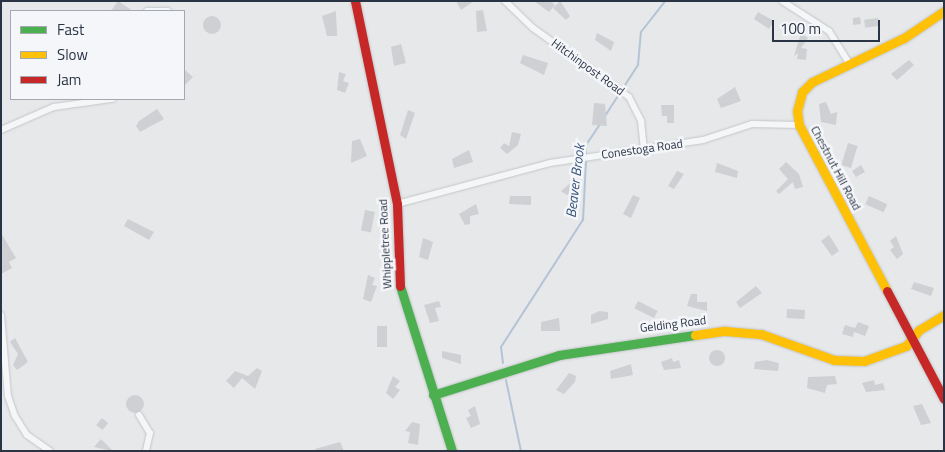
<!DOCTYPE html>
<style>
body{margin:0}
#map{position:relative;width:945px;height:452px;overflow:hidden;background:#e6e8ea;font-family:"Titillium Web",sans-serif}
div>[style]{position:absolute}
.stream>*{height:2px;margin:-1px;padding:0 1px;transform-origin:1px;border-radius:1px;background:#b4c4d5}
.building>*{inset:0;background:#ced0d3;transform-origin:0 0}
.round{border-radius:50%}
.roads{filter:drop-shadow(0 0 1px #c4c6c8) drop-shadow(0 0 1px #c4c6c8)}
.street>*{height:6px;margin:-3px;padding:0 3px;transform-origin:3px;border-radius:3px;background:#f5f6f7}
.fast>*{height:9px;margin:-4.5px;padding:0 4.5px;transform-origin:4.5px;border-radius:4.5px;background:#4caf50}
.slow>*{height:9px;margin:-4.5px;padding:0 4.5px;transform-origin:4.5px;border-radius:4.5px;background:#ffc107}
.jam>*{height:9px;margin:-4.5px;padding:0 4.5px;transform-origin:4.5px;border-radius:4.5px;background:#c62828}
span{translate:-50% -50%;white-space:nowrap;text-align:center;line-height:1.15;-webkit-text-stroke:5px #f4f6f9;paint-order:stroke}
.street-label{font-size:12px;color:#2b3445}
.water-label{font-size:14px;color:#34527a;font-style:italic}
.frame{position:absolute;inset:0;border:2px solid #2b3445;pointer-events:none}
.legend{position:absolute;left:10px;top:10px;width:175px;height:90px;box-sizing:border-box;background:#f4f6f9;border:1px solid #a4a8b1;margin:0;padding:6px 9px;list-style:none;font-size:15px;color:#2b3445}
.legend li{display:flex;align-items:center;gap:10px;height:25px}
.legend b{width:25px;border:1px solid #a4a8b1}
.scale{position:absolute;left:772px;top:20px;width:108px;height:22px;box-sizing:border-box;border:2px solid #2b3445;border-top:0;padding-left:6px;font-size:15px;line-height:18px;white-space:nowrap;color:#2b3445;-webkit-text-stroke:4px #f4f6f9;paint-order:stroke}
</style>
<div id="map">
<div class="stream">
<div style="left:605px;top:116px;width:61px;rotate:-57.1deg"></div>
<div style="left:638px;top:65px;width:33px;rotate:-85deg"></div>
<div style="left:641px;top:32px;width:39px;rotate:-52deg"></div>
<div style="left:586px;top:155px;width:10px;rotate:-90deg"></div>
<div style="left:586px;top:145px;width:25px;rotate:-56deg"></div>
<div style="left:503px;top:363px;width:16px;rotate:-97deg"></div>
<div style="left:501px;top:347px;width:151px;rotate:-57.2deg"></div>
<div style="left:583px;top:220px;width:60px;rotate:-87.1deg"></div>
<div style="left:506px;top:380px;width:73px;rotate:78.1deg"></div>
</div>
<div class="building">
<div style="clip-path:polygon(118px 1px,133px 11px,111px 11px)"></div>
<div style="clip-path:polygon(456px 1px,474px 1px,461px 10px)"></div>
<div style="clip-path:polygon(534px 1px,551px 1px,555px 5px,549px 12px)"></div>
<div style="clip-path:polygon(560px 1px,570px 16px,566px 20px,553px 8px)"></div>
<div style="clip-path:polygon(483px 10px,487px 31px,477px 32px,476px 11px)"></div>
<div style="clip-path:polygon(336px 11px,337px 36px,327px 36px,322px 16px)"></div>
<div style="clip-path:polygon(758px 12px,774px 21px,769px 29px,754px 19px)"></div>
<div class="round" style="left:203px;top:16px;width:18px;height:18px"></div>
<div style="clip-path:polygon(860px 17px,861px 24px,853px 25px,853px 18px)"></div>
<div style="left:878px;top:18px;width:8px;height:14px;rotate:83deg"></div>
<div style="clip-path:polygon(597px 33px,614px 42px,611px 51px,595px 40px)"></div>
<div style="clip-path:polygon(801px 33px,808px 38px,801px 48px,807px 49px,806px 60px,797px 59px,798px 53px,794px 56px)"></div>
<div style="clip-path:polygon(401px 44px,406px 63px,394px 66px,391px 47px)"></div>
<div style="clip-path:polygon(523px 55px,548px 63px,544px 75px,520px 63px)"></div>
<div style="clip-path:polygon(909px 60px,914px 65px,897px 80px,891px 74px)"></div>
<div style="clip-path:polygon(184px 69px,193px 77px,184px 86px)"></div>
<div style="clip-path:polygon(339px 72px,346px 74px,343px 81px,349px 83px,345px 93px,337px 90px)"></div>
<div style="clip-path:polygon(735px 87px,741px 101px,721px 108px,717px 99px)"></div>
<div style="clip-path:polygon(826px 102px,831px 114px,837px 112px,836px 125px,821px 122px,819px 104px)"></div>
<div style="clip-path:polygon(594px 103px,605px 104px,607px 126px,592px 125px)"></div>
<div style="clip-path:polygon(661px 105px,674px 105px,674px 123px,667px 123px,667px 116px,662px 116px)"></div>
<div style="clip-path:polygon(157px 109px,164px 119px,140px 132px,136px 126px,139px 121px)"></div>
<div style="clip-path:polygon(408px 110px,415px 113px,406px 139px,400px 135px)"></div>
<div style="clip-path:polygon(512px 132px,521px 134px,518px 145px,507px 154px,500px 148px,504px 143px,509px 146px)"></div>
<div style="clip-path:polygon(360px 139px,367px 156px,351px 163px,352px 141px)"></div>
<div style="left:848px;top:143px;width:10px;height:23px;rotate:17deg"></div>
<div style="clip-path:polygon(469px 150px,473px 162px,454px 168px,452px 159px)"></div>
<div style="clip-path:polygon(786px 162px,799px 174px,803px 187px,795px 189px,793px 182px,779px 194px,776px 191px,788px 179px,779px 169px)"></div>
<div style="clip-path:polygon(717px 163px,738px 171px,737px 178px,715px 172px)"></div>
<div style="clip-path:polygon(861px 165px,865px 172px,856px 177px,852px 171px)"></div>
<div style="clip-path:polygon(677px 171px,684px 174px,674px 189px,668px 186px)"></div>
<div style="clip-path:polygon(575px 179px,581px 184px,567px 195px,561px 191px)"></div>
<div style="clip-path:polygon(633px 195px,640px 198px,631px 218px,623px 214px)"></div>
<div style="clip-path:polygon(510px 196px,531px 196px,531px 205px,509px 204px)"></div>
<div style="left:869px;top:196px;width:20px;height:9px;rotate:24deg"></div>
<div style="clip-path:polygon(476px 204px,479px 214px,470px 216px,470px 224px,465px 225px,459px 214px)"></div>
<div style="left:365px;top:210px;width:10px;height:21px;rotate:11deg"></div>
<div style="clip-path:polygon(128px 219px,154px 232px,149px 240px,124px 226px)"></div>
<div style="clip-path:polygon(1px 233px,16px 258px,9px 262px,12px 268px,1px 274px)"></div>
<div style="clip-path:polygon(829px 235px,839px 251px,832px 256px,821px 241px)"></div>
<div style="clip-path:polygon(896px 236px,903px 254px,897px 259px,890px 250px,894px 247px,890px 241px)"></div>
<div style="clip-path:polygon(423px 238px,433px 242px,428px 260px,419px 257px)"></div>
<div style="clip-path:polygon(368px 275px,375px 278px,372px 285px,377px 286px,371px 302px,363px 299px)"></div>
<div style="clip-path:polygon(914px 282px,934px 288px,931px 296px,911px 289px)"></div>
<div style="clip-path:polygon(756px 286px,762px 293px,740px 308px,736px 302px)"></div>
<div style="clip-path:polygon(691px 294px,697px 294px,697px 302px,707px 302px,707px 311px,687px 306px)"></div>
<div style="clip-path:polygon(439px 301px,441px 307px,435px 308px,439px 321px,430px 323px,424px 305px)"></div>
<div style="left:638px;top:301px;width:22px;height:8px;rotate:27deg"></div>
<div style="left:787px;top:309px;width:18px;height:9px;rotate:3deg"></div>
<div style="clip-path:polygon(599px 311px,608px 312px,608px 319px,591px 324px,591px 315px)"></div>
<div style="clip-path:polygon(559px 318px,560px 331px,541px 331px,541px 322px)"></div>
<div style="clip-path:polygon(858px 322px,869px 326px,865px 336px,854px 332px,853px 337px,842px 334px,845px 325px,855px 328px)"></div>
<div style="left:377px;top:326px;width:10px;height:21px"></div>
<div style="clip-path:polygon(15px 338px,28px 362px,17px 370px,13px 365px,18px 354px,10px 342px)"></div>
<div class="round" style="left:709px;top:350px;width:16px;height:16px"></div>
<div style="clip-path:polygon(442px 351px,461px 355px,461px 364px,442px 358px)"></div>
<div style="clip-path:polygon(672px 358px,673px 362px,679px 360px,681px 368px,664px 370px,661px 362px)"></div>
<div style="clip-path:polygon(767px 360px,779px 363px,778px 371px,754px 369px,755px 362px)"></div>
<div style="clip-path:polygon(631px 364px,633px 375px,611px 379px,610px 371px)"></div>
<div style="clip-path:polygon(257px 368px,262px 371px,255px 389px,242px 378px,234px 388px,226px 381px,235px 371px,248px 376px)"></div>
<div style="clip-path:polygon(569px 373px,576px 376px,575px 382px,564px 394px,556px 390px)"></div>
<div style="clip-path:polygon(393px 376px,400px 381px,395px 387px,400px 390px,393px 399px,386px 393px)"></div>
<div style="clip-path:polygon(835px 376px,837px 384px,827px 385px,825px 393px,807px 388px,808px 377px)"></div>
<div style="clip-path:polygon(874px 380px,875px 385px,883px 383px,885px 390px,866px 392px,862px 383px)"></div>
<div class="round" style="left:126px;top:395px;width:18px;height:18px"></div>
<div style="clip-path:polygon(922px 404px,931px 423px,921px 425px,913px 406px)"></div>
<div style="clip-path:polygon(475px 406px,480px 424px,471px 428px,466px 418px,471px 416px,468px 410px)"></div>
<div style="left:102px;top:418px;width:8px;height:9px;rotate:40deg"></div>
<div style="clip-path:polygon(412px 422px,420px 424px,418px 445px,408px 443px,410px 432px,405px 431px)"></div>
<div style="clip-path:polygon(101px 439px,113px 451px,94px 447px)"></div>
<div style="clip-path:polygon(340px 442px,344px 451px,316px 451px,315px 449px)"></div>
</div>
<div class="roads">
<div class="street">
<div style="left:505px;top:1px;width:39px;rotate:44deg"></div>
<div style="left:533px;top:28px;width:118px;rotate:35.7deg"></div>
<div style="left:629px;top:97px;width:27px;rotate:63deg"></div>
<div style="left:641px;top:121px;width:27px;rotate:84deg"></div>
<div style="left:782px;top:1px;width:56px;rotate:32.6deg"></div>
<div style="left:829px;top:31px;width:39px;rotate:58deg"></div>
<div style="left:147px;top:11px;width:21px"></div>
<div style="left:1px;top:130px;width:58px;rotate:-23.5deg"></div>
<div style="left:54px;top:107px;width:59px;rotate:-7.9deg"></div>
<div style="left:397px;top:204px;width:158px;rotate:-15deg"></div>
<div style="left:550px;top:163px;width:155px;rotate:-8.5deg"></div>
<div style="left:703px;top:140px;width:52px;rotate:-18.1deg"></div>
<div style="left:752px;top:124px;width:47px;rotate:1.2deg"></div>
<div style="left:1px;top:315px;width:81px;rotate:85.1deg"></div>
<div style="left:8px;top:396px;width:21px;rotate:71deg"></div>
<div style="left:15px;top:416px;width:22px;rotate:58deg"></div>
<div style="left:27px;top:435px;width:28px;rotate:35deg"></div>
<div style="left:139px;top:415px;width:21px;rotate:59deg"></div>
<div style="left:150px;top:433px;width:18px;rotate:103deg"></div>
</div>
<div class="fast">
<div style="left:400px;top:286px;width:173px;rotate:72.5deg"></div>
<div style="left:433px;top:395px;width:132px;rotate:-17.6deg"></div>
<div style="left:559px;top:355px;width:137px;rotate:-8.4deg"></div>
</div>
<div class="slow">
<div style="left:887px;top:291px;width:188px;rotate:-117.9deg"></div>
<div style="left:799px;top:125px;width:14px;rotate:-98deg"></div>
<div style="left:797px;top:111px;width:20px;rotate:-75deg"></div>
<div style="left:802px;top:92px;width:14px;rotate:-45deg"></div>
<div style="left:812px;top:82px;width:102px;rotate:-25.6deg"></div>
<div style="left:904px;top:38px;width:48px;rotate:-34deg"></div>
<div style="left:695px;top:335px;width:30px;rotate:-8deg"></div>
<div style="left:725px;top:331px;width:36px;rotate:5deg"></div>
<div style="left:761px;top:334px;width:77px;rotate:19.6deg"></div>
<div style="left:834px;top:360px;width:30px;rotate:2deg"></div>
<div style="left:864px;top:361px;width:45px;rotate:-19.7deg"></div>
<div style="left:906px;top:346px;width:21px;rotate:-51deg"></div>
<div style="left:919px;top:330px;width:29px;rotate:-31deg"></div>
</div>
<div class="jam">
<div style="left:355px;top:1px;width:207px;rotate:78.3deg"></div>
<div style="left:397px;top:204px;width:82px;rotate:87.9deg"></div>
<div style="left:887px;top:291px;width:122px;rotate:62.2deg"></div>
</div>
</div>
<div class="street-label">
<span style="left:588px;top:67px;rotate:36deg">Hitchinpost Road</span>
<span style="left:642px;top:149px;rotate:-8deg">Conestoga Road</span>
<span style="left:836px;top:168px;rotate:62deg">Chestnut Hill Road</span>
<span style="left:385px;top:244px;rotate:-93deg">Whippletree Road</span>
<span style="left:673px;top:324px;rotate:-7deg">Gelding Road</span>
</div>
<div class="water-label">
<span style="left:575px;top:181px;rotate:-83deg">Beaver Brook</span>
</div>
<div class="frame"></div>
<ul class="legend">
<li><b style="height:6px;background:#4caf50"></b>Fast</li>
<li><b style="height:6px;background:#ffc107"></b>Slow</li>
<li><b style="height:6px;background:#c62828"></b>Jam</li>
</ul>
<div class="scale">100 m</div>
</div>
